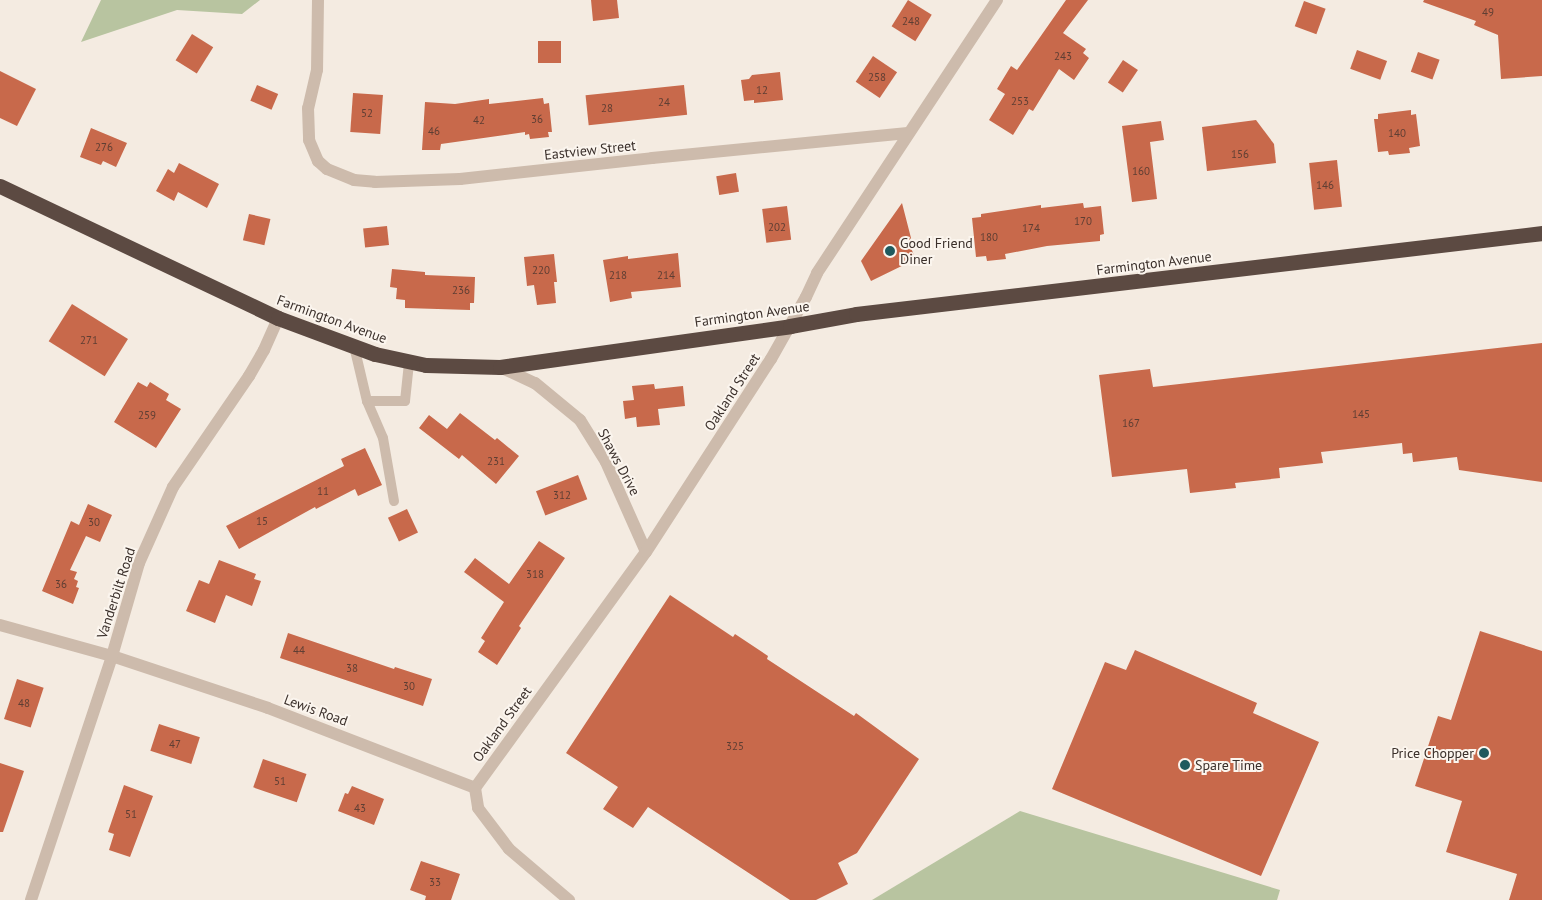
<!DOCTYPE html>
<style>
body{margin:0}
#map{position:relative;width:1542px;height:900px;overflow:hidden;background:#f4ebe1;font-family:"PT Sans",sans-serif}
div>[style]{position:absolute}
.green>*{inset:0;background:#b8c4a0}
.building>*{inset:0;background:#c8694b;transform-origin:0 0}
.lane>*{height:10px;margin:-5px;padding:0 5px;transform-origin:5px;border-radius:5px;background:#cdbbac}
.street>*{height:12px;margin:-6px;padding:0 6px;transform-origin:6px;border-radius:6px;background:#cdbbac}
.highway>*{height:15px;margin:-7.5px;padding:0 7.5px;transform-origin:7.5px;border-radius:7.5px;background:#5c4a42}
.dots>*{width:14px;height:14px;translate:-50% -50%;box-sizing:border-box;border:2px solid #fbf5ee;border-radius:50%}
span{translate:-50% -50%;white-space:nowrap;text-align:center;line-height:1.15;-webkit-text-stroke:4px #fbf5ee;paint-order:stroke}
.number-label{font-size:11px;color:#5e3e33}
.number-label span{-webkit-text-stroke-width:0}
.street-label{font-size:14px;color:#3b302b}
.poi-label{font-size:14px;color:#3b302b}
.left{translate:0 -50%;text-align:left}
.right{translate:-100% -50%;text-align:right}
</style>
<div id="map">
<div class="green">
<div style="clip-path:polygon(101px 0,260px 0,242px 14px,177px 10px,81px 42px)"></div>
<div style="clip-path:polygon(1020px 811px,1280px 890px,1277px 900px,872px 900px)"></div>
</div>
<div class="building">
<div style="clip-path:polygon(591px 0,617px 0,619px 18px,593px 21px)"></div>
<div style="left:908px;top:0;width:28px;height:31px;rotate:32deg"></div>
<div style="clip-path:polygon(1066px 0,1088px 0,1063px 33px,1086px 49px,1083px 53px,1089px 58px,1074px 80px,1059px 69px,1033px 111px,1029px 109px,1013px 135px,989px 120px,1005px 94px,997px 89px,1011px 66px,1017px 70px)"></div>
<div style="clip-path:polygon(1424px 0,1542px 0,1542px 76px,1501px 79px,1498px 35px,1474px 25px,1476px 21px,1423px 2px)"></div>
<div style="left:1304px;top:1px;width:23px;height:27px;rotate:20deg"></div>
<div style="left:192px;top:34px;width:25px;height:31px;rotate:32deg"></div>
<div style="left:538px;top:41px;width:23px;height:22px"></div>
<div style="left:1357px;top:50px;width:32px;height:20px;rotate:20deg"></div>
<div style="left:1418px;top:52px;width:23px;height:21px;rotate:20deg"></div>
<div style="left:873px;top:56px;width:29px;height:31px;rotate:34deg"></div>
<div style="left:1123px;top:60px;width:18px;height:27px;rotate:34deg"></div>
<div style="clip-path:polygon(0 71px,36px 89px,17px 126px,0 118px)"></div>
<div style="clip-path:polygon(780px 72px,783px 100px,754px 103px,754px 100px,744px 101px,741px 80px,749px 79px,752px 75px)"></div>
<div style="left:257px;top:85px;width:23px;height:17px;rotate:23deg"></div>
<div style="left:684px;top:85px;width:30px;height:99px;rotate:84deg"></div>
<div style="left:353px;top:93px;width:30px;height:39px;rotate:4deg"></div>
<div style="clip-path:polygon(543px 98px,544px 104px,549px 103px,552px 132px,548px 132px,549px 137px,530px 139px,529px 134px,525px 135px,525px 132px,441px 144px,440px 150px,422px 150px,425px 102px,455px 104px,489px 99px,489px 104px)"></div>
<div style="clip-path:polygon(1411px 110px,1411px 115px,1416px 114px,1420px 146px,1409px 148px,1410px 153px,1389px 155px,1388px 151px,1378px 152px,1374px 119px,1378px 119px,1378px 114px)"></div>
<div style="clip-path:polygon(1256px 120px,1274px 144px,1276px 163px,1207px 171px,1202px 127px)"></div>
<div style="clip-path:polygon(1161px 121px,1164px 140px,1150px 142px,1157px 199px,1132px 202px,1122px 126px)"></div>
<div style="clip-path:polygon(91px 128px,127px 143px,116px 167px,103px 161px,101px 165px,80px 157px)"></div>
<div style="left:1337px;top:160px;width:47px;height:28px;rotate:84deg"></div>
<div style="clip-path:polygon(179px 163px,219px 184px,207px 208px,178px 192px,174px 201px,156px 191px,168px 169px,174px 173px)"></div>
<div style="left:736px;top:173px;width:19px;height:20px;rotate:81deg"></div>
<div style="clip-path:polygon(902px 203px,911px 238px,908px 242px,916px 259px,871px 281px,861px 261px)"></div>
<div style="clip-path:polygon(1083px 203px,1084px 208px,1101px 206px,1104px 234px,1100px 235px,1100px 241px,1047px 246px,1005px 254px,1006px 259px,987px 261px,986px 256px,976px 257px,972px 218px,981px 217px,981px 214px,1041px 205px,1041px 208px)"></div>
<div style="left:787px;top:206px;width:34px;height:25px;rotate:83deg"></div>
<div style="left:249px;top:214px;width:22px;height:27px;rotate:13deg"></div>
<div style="left:387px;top:226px;width:19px;height:24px;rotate:84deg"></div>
<div style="clip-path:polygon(678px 253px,681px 287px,631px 292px,632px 298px,610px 302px,603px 260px,628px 256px,628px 259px)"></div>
<div style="clip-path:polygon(554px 254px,557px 282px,554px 282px,556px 303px,537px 305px,534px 285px,527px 286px,524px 257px)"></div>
<div style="clip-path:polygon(392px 269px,425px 272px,425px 275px,475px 277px,474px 303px,470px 303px,470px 310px,405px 308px,405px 300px,396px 299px,397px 288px,390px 287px)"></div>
<div style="left:72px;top:304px;width:66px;height:44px;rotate:32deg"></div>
<div style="clip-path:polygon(1542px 343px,1542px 482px,1459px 470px,1457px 457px,1413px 462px,1412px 453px,1403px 454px,1402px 443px,1321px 452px,1323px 463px,1279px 468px,1280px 478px,1235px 483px,1236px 488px,1190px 493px,1187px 469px,1112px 477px,1099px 375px,1150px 369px,1153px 387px)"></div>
<div style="clip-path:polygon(138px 382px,147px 387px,150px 382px,169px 394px,166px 400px,181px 409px,156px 448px,114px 422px)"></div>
<div style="clip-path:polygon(654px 384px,655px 389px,683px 386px,685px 406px,658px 409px,660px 425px,637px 427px,636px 417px,625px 419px,623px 401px,634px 400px,632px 386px)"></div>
<div style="clip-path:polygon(460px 413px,495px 440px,497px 438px,519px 456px,496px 484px,462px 455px,459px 459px,419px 428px,429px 415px,447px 429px)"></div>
<div style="clip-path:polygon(365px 448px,382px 485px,358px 496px,355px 489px,316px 509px,315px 507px,239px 549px,226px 526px,344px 466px,341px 459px)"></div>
<div style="left:578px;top:475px;width:26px;height:45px;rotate:69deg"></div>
<div style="clip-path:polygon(88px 504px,112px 515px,100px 542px,86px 536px,70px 570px,77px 572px,74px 579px,78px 581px,76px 587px,79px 588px,73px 604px,42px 591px,71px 521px,79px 525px)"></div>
<div style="left:407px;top:509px;width:26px;height:21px;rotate:65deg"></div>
<div style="clip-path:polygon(539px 541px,565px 558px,519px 626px,521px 628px,497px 665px,478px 652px,485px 641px,481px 638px,504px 602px,464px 572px,475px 558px,509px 584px)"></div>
<div style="clip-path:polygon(219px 560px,256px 574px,254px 579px,261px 581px,252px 606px,226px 595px,215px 623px,186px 611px,199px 580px,209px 584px)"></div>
<div style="clip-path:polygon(670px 595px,733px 637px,735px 634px,768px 656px,767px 659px,854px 716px,856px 713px,919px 759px,857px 853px,838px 863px,848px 884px,816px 900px,790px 900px,648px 807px,633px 828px,603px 809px,618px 787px,566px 753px)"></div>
<div style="clip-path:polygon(1480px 631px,1542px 651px,1542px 900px,1509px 900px,1517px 874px,1446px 852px,1462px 801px,1415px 786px,1438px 716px,1451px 720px)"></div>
<div style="clip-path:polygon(288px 633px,394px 669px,395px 667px,432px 679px,423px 706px,280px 658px)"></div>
<div style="clip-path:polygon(1135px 650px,1257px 703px,1253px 713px,1319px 742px,1261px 876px,1052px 789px,1105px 662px,1126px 670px)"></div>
<div style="left:17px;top:679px;width:28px;height:42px;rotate:18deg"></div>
<div style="left:159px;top:724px;width:43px;height:28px;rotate:18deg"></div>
<div style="left:263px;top:759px;width:46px;height:30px;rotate:19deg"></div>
<div style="clip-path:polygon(0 763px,24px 771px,3px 832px,0 832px)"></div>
<div style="clip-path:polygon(124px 785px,153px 796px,130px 857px,109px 850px,114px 834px,108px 832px)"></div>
<div style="clip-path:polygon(352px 786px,384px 799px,374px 825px,338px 811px,345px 793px,348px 794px)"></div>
<div style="clip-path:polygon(421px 861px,460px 874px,451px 900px,425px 900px,426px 896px,410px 890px)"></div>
</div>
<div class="lane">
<div style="left:354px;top:346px;width:57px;rotate:76.7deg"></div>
<div style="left:367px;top:401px;width:40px;rotate:66.6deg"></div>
<div style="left:383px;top:438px;width:64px;rotate:80.1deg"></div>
<div style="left:367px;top:401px;width:38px"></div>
<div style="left:405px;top:401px;width:39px;rotate:-84deg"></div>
</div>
<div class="street">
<div style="left:318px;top:0;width:70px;rotate:90.8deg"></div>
<div style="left:317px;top:70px;width:39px;rotate:103deg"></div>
<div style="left:308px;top:108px;width:32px;rotate:88deg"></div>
<div style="left:309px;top:140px;width:23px;rotate:67deg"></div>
<div style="left:318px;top:161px;width:12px;rotate:42deg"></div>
<div style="left:327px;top:169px;width:29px;rotate:22deg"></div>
<div style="left:354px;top:180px;width:21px;rotate:5deg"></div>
<div style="left:375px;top:182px;width:85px;rotate:-2deg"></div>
<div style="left:460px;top:179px;width:193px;rotate:-6.2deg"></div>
<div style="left:652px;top:158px;width:257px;rotate:-5.6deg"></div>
<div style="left:500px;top:367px;width:38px;rotate:25deg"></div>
<div style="left:535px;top:383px;width:58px;rotate:39.4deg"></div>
<div style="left:580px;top:420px;width:49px;rotate:58.2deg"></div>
<div style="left:606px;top:462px;width:98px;rotate:66deg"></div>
<div style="left:0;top:625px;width:116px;rotate:15.5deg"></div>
<div style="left:112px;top:656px;width:164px;rotate:18.4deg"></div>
<div style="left:268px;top:708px;width:222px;rotate:21.1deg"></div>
<div style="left:475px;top:788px;width:291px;rotate:-54.1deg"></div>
<div style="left:646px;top:552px;width:230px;rotate:-57.1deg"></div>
<div style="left:771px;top:359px;width:71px;rotate:-60.6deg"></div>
<div style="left:806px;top:297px;width:26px;rotate:-65deg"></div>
<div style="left:817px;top:273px;width:327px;rotate:-56.6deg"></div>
<div style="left:475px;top:788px;width:20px;rotate:81deg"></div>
<div style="left:478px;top:808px;width:51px;rotate:52.9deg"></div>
<div style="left:509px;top:849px;width:79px;rotate:40.4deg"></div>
<div style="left:31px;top:900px;width:257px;rotate:-71.6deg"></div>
<div style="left:112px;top:656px;width:97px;rotate:-73.8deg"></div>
<div style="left:139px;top:563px;width:83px;rotate:-65.9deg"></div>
<div style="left:173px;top:487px;width:135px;rotate:-55.6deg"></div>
<div style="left:249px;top:376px;width:30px;rotate:-60deg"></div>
<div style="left:264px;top:350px;width:35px;rotate:-66deg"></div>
</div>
<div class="highway">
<div style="left:0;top:186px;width:308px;rotate:25.4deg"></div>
<div style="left:278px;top:318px;width:103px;rotate:20.4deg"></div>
<div style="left:375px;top:354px;width:52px;rotate:12.2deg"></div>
<div style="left:426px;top:365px;width:74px;rotate:1.5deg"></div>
<div style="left:500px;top:367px;width:293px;rotate:-8deg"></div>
<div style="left:790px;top:326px;width:67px;rotate:-10.3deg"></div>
<div style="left:856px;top:314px;width:691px;rotate:-6.73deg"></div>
</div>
<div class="dots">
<div style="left:890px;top:251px;background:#1f5a5e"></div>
<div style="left:1484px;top:753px;background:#1f5a5e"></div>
<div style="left:1185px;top:765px;background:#1f5a5e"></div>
</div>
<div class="number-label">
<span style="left:1488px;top:12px">49</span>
<span style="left:911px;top:21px">248</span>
<span style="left:1063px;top:56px">243</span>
<span style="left:877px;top:77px">258</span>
<span style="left:762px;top:90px">12</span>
<span style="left:1020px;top:101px">253</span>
<span style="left:664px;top:102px">24</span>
<span style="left:607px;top:108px">28</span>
<span style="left:367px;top:113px">52</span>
<span style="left:537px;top:119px">36</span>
<span style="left:479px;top:120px">42</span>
<span style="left:434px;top:131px">46</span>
<span style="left:1397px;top:133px">140</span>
<span style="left:104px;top:147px">276</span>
<span style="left:1240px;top:154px">156</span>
<span style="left:1141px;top:171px">160</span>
<span style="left:1325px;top:185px">146</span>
<span style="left:1083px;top:221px">170</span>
<span style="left:777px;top:227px">202</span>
<span style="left:1031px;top:228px">174</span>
<span style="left:989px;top:237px">180</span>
<span style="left:541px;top:270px">220</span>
<span style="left:618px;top:275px">218</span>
<span style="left:666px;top:275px">214</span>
<span style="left:461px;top:290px">236</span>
<span style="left:89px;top:340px">271</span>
<span style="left:1361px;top:414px">145</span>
<span style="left:147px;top:415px">259</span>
<span style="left:1131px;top:423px">167</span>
<span style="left:496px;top:461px">231</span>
<span style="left:323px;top:491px">11</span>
<span style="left:562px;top:495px">312</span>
<span style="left:262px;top:521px">15</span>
<span style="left:94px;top:522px">30</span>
<span style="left:535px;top:574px">318</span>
<span style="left:61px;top:584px">36</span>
<span style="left:299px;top:650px">44</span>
<span style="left:352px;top:668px">38</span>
<span style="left:409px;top:686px">30</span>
<span style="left:24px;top:703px">48</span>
<span style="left:175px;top:744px">47</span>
<span style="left:735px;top:746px">325</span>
<span style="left:280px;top:781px">51</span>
<span style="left:360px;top:808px">43</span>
<span style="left:131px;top:814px">51</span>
<span style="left:435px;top:882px">33</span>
</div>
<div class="street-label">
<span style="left:590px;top:150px;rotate:-6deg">Eastview Street</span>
<span style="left:1154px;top:263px;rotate:-7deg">Farmington Avenue</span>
<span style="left:752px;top:314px;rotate:-8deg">Farmington Avenue</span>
<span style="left:332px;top:319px;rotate:20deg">Farmington Avenue</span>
<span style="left:732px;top:392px;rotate:-57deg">Oakland Street</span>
<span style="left:619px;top:462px;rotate:62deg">Shaws Drive</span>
<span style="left:116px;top:593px;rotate:-72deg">Vanderbilt Road</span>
<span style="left:316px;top:710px;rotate:20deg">Lewis Road</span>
<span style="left:502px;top:724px;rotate:-54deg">Oakland Street</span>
</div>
<div class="poi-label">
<span class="left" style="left:900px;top:251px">Good Friend<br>Diner</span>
<span class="right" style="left:1474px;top:753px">Price Chopper</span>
<span class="left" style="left:1195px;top:765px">Spare Time</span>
</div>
</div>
